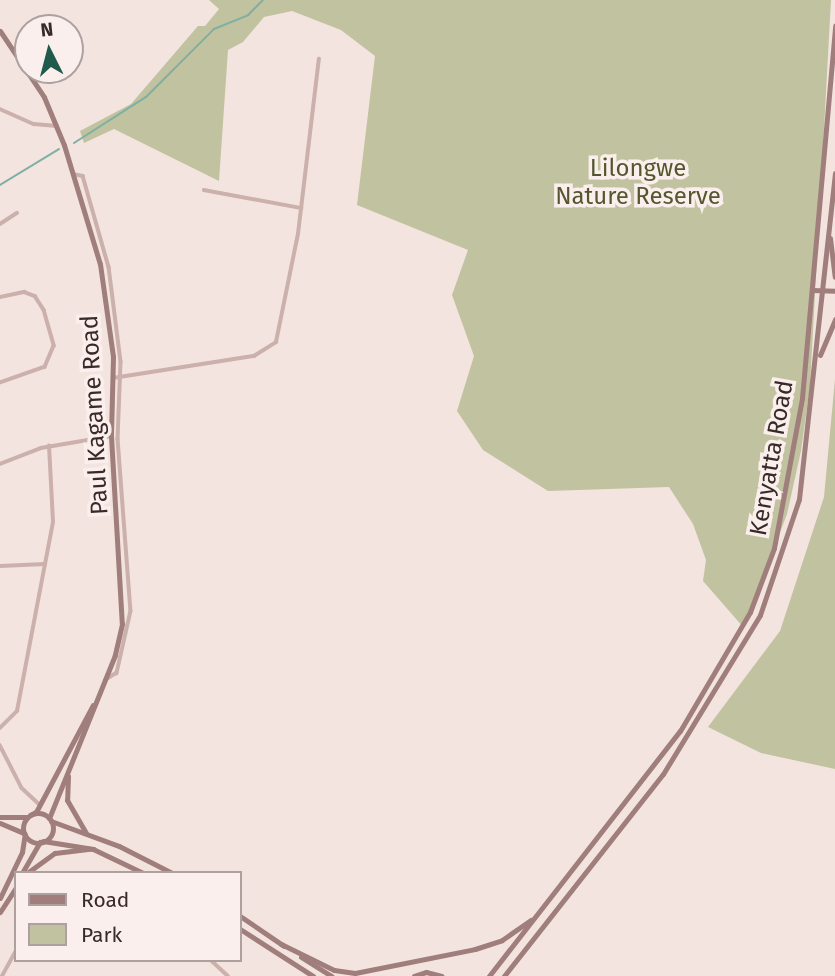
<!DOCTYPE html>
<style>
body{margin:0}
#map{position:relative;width:835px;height:976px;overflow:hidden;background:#f3e4df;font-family:"Fira Sans",sans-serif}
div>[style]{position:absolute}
.green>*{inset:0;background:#c1c29f}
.stream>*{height:2px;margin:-1px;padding:0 1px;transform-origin:1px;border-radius:1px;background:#7eb0a3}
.street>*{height:3.5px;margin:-1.75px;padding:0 1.75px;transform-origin:1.75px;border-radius:1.75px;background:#cbb0ab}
.secondary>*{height:5px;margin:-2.5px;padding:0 2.5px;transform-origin:2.5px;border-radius:2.5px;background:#9f7e7c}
.secondary>.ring{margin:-2.5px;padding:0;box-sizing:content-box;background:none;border:5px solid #9f7e7c;border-radius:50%}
span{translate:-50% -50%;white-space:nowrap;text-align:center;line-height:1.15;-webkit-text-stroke:7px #faefec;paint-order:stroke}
.park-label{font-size:24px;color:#54572e}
.street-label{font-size:24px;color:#392a2a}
.legend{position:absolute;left:14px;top:871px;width:228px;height:91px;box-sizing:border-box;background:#faefec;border:2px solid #ada09e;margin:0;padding:9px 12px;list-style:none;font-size:21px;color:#392a2a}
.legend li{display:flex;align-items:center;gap:14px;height:35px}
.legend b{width:35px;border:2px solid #ada09e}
.north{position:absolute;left:14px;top:14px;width:70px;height:70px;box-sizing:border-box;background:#faefec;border:2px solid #ada09e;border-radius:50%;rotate:354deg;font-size:19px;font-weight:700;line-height:28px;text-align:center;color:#392a2a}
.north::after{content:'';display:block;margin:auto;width:24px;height:32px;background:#205a4d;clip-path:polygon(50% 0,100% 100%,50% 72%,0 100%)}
</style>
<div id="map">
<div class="green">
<div style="clip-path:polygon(209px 0,831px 0,810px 386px,801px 451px,787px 514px,744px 628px,703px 581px,706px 560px,693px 524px,669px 487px,548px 491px,483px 450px,457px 411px,474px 356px,452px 295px,468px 250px,357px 205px,375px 56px,341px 30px,292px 11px,264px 17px,243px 42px,228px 50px,219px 181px,114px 129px,84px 143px,80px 131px,131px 104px,198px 26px,205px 26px,219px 9px)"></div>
<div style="clip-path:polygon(835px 379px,835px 769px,761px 753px,708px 727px,780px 631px,824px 497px)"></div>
</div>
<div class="stream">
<div style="left:74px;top:143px;width:85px;rotate:-32.6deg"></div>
<div style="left:146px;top:97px;width:96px;rotate:-45deg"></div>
<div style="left:214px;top:29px;width:37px;rotate:-22deg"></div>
<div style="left:248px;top:15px;width:21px;rotate:-45deg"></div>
<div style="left:0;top:185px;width:69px;rotate:-31.4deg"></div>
</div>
<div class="street">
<div style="left:0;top:109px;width:37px;rotate:24deg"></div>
<div style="left:34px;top:124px;width:23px;rotate:5deg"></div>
<div style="left:73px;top:174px;width:10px;rotate:11deg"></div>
<div style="left:83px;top:176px;width:95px;rotate:74.1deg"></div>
<div style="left:109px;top:267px;width:96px;rotate:82.8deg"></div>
<div style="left:121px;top:362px;width:77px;rotate:92.2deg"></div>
<div style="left:118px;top:439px;width:172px;rotate:85.7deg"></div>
<div style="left:131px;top:611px;width:64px;rotate:102.7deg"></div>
<div style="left:117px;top:673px;width:13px;rotate:148deg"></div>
<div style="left:204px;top:190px;width:99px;rotate:10.5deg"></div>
<div style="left:0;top:224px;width:20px;rotate:-33deg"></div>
<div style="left:0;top:297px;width:25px;rotate:-12deg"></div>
<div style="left:24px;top:292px;width:12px;rotate:20deg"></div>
<div style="left:35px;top:296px;width:17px;rotate:57deg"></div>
<div style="left:44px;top:310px;width:37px;rotate:74deg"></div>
<div style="left:54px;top:346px;width:23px;rotate:113deg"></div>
<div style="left:45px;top:367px;width:48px;rotate:160.4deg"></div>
<div style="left:113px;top:378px;width:143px;rotate:-8.9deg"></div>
<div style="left:254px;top:356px;width:26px;rotate:-32deg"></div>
<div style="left:276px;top:342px;width:110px;rotate:-78.5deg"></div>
<div style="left:298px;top:234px;width:176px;rotate:-83.2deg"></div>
<div style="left:0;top:464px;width:44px;rotate:-21.3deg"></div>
<div style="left:41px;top:448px;width:71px;rotate:-9.7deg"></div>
<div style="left:0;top:566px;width:45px;rotate:-2.5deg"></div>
<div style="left:0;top:728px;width:24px;rotate:-45deg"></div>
<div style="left:17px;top:711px;width:192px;rotate:-79.2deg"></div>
<div style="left:53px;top:522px;width:76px;rotate:-93deg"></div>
<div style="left:0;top:745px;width:48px;rotate:62.9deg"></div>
<div style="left:22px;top:788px;width:23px;rotate:43deg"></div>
<div style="left:211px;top:960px;width:23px;rotate:43deg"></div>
<div style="left:2px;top:976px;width:29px;rotate:-61deg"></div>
</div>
<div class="secondary">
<div style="left:0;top:31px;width:79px;rotate:56.3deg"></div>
<div style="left:44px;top:97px;width:52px;rotate:67.4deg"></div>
<div style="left:64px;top:145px;width:124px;rotate:73.2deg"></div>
<div style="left:100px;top:264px;width:94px;rotate:82deg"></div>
<div style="left:113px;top:357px;width:79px;rotate:91.5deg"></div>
<div style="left:111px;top:436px;width:188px;rotate:86.7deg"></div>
<div style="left:122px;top:624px;width:32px;rotate:103deg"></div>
<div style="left:115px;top:655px;width:176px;rotate:112deg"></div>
<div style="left:830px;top:238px;width:39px;rotate:83deg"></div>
<div style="left:812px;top:290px;width:23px;rotate:2deg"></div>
<div style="left:820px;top:355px;width:39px;rotate:-67deg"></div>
<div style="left:68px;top:776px;width:24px;rotate:92deg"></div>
<div style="left:67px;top:800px;width:38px;rotate:60deg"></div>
<div class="ring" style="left:23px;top:813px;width:25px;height:25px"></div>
<div style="left:30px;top:815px;width:7px;rotate:-27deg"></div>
<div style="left:36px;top:812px;width:121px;rotate:-62deg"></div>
<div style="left:0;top:817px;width:27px"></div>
<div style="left:51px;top:821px;width:72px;rotate:20.2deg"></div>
<div style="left:119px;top:846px;width:59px;rotate:27deg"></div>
<div style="left:0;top:823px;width:26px;rotate:23deg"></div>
<div style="left:43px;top:841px;width:51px;rotate:9.1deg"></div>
<div style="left:93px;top:849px;width:55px;rotate:25.6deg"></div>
<div style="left:22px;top:873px;width:36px;rotate:-60deg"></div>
<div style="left:27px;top:873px;width:34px;rotate:-36deg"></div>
<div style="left:55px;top:853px;width:35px;rotate:-7deg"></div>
<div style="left:0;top:898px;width:51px;rotate:-64.4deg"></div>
<div style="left:22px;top:852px;width:18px;rotate:-81deg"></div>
<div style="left:0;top:912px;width:30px;rotate:-57deg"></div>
<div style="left:240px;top:916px;width:53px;rotate:34.3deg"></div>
<div style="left:240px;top:929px;width:87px;rotate:32.8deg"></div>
<div style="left:281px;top:944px;width:59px;rotate:26.1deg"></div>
<div style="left:334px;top:970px;width:21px;rotate:8deg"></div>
<div style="left:355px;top:973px;width:122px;rotate:-11.3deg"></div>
<div style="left:475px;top:949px;width:28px;rotate:-18deg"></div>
<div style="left:502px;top:940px;width:35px;rotate:-35deg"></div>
<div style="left:301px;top:957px;width:36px;rotate:32deg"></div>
<div style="left:414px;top:976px;width:13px;rotate:-18deg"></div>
<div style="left:426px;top:972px;width:16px;rotate:14deg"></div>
<div style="left:489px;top:976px;width:311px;rotate:-52.1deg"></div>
<div style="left:680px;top:731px;width:138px;rotate:-59.5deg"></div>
<div style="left:750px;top:612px;width:68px;rotate:-69.4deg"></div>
<div style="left:774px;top:548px;width:153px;rotate:-79.4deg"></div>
<div style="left:802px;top:398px;width:374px;rotate:-84.9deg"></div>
<div style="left:504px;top:976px;width:257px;rotate:-51.8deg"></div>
<div style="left:663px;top:774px;width:186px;rotate:-58.6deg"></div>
<div style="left:760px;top:615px;width:122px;rotate:-71.4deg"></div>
<div style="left:799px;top:499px;width:328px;rotate:-83.7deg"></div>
</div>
<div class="park-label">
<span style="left:638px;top:183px">Lilongwe<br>Nature Reserve</span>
</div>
<div class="street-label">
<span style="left:95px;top:415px;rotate:-93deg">Paul Kagame Road</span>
<span style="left:772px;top:458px;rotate:-80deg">Kenyatta Road</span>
</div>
<ul class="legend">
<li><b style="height:9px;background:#9f7e7c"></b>Road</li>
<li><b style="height:19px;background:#c1c29f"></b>Park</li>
</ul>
<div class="north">N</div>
</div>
